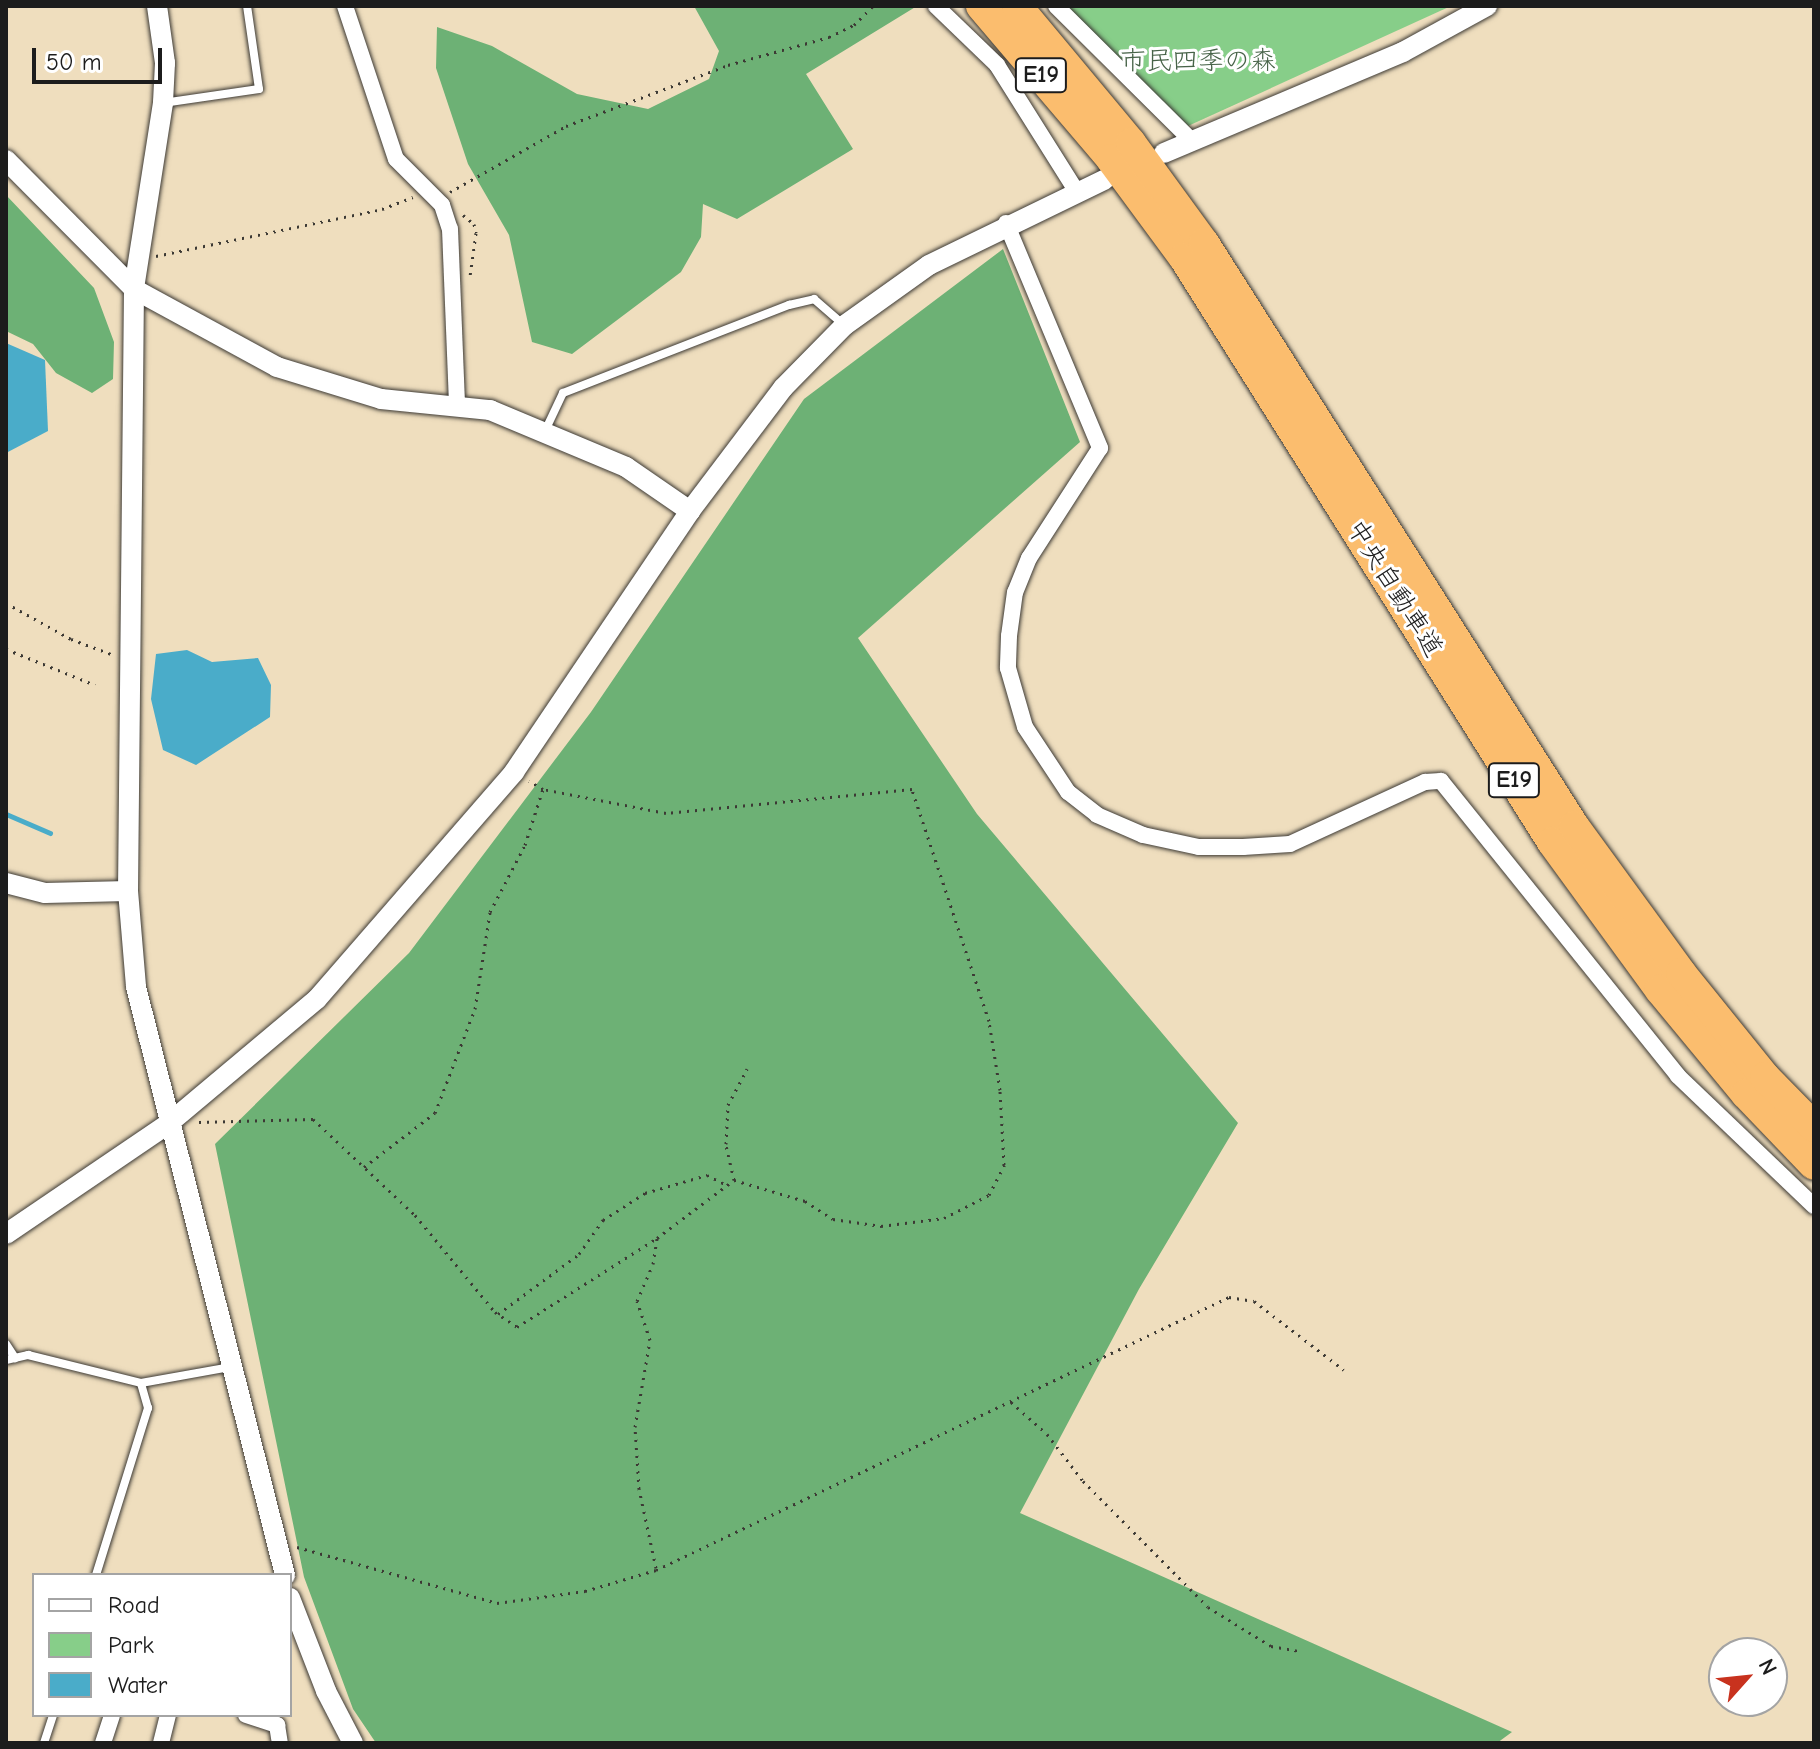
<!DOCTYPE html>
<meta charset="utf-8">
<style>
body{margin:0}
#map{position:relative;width:1820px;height:1749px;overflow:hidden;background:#efdebe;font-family:"Comic Neue","Klee One",sans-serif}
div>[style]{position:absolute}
.green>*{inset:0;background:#87ce89}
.forest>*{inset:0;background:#6db175}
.water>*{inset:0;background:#4aacc9}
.stream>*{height:5px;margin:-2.5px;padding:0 2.5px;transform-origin:2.5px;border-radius:2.5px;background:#4aacc9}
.path>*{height:3px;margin-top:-1.5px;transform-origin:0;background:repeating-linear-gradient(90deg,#3c3934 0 2px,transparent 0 8px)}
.roads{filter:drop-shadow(0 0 2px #3c3934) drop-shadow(0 0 2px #3c3934)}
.service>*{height:8px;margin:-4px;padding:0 4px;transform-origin:4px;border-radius:4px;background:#fff}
.minor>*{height:16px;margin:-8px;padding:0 8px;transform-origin:8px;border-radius:8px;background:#fff}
.tertiary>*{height:20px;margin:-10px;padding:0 10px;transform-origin:10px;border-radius:10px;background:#fff}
.motorway>*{height:30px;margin:-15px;padding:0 15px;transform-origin:15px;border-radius:15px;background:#fbbd6e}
span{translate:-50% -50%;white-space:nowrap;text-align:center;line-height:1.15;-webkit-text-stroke:6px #fff;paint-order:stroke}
.shield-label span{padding:2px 6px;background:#fff;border:2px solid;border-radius:6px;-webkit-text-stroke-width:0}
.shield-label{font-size:24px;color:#1c1c1c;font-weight:700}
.park-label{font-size:26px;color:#476348}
.street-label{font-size:26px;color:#1c1c1c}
.frame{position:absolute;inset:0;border:8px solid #1c1c1c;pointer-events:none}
.legend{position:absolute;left:32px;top:1573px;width:260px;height:144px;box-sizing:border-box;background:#fff;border:2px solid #a4a4a4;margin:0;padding:10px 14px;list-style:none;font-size:24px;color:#1c1c1c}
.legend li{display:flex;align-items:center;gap:16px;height:40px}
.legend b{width:40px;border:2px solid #a4a4a4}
.north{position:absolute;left:1708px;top:1637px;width:80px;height:80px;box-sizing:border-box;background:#fff;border:2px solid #a4a4a4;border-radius:50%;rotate:63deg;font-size:22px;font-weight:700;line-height:32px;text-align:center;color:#1c1c1c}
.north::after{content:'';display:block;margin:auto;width:28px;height:36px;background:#c8321e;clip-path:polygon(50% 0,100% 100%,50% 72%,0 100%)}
.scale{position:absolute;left:32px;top:48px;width:130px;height:36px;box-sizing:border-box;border:4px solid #1c1c1c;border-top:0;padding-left:10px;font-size:24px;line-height:28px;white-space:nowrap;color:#1c1c1c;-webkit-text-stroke:6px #fff;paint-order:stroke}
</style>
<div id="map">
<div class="green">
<div style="clip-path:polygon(1063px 6px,1451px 6px,1188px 126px)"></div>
</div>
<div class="forest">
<div style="clip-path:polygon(694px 6px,917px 6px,806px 74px,853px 149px,737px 219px,703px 204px,701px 237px,681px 272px,572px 354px,532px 342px,509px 235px,468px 164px,436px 68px,437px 27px,492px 46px,577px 94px,648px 109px,709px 79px,719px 51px)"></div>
<div style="clip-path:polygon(6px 195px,94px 288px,114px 342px,113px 379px,92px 393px,56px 373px,33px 344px,6px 331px)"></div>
<div style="clip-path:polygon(1003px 249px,1080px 442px,858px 638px,977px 814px,1238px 1123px,1139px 1289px,1020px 1513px,1512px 1732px,1497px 1743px,376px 1743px,353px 1709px,304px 1577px,215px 1144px,409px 953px,591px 712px,804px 399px)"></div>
</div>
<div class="water">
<div style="clip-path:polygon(6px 343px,45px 360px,48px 431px,6px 453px)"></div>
<div style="clip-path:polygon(187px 650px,212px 662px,258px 658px,271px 685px,270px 717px,196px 765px,163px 750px,151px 699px,156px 654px)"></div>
</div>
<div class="stream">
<div style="left:6px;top:814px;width:48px;rotate:23.4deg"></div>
</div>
<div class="path">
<div style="left:450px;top:192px;width:133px;rotate:-29.6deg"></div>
<div style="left:566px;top:126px;width:173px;rotate:-20.6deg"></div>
<div style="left:728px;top:65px;width:105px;rotate:-15.5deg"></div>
<div style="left:829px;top:37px;width:28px;rotate:-26deg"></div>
<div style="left:854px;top:25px;width:27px;rotate:-45deg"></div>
<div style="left:463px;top:215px;width:14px;rotate:39deg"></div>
<div style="left:474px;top:224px;width:9px;rotate:77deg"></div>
<div style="left:476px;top:233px;width:43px;rotate:97.9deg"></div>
<div style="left:156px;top:256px;width:231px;rotate:-11.7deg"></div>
<div style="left:382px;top:209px;width:33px;rotate:-21deg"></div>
<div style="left:6px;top:603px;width:74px;rotate:29deg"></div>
<div style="left:71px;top:639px;width:46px;rotate:20.4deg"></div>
<div style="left:6px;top:649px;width:96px;rotate:22deg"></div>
<div style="left:199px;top:1122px;width:114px;rotate:-1.5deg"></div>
<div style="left:313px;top:1119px;width:140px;rotate:43.3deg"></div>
<div style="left:415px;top:1215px;width:126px;rotate:50.5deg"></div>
<div style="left:495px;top:1312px;width:27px;rotate:34deg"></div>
<div style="left:517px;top:1327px;width:166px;rotate:-32.4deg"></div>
<div style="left:657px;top:1238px;width:96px;rotate:-37deg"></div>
<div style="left:734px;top:1180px;width:74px;rotate:16.5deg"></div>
<div style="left:805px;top:1201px;width:33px;rotate:33deg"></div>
<div style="left:833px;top:1219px;width:49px;rotate:8.3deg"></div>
<div style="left:881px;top:1226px;width:64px;rotate:-7.2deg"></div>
<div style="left:944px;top:1218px;width:51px;rotate:-27.1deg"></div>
<div style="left:989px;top:1195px;width:34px;rotate:-63deg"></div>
<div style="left:1004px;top:1165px;width:75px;rotate:-93.1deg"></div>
<div style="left:1000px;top:1090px;width:70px;rotate:-99.1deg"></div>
<div style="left:989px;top:1021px;width:244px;rotate:-108.4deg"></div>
<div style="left:912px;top:789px;width:247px;rotate:174.4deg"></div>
<div style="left:666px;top:813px;width:125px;rotate:-169deg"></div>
<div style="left:364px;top:1167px;width:89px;rotate:-37.3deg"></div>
<div style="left:435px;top:1113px;width:111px;rotate:-69deg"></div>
<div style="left:475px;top:1009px;width:98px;rotate:-81.2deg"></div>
<div style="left:490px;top:912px;width:76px;rotate:-62.4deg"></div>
<div style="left:525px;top:845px;width:59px;rotate:-72.2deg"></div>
<div style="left:543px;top:789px;width:16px;rotate:-150deg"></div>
<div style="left:734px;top:1180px;width:37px;rotate:-103deg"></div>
<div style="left:726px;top:1144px;width:39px;rotate:-87deg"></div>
<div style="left:728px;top:1105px;width:41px;rotate:-62.2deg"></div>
<div style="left:498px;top:1314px;width:101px;rotate:-36.5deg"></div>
<div style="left:579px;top:1254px;width:42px;rotate:-54.8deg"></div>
<div style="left:603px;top:1220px;width:50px;rotate:-32.7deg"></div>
<div style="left:645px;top:1193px;width:65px;rotate:-16.2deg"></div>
<div style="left:707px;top:1175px;width:22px;rotate:27deg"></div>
<div style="left:1011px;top:1402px;width:48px;rotate:41.6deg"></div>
<div style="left:1047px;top:1434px;width:59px;rotate:52.5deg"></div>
<div style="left:1083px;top:1481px;width:177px;rotate:45.2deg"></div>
<div style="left:1208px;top:1607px;width:74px;rotate:31.8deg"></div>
<div style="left:1271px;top:1646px;width:28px;rotate:10deg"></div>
<div style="left:297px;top:1547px;width:208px;rotate:15.6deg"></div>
<div style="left:497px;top:1603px;width:89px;rotate:-7.8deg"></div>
<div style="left:585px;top:1591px;width:74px;rotate:-16.5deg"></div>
<div style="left:656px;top:1570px;width:635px;rotate:-25.47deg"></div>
<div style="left:1229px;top:1297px;width:25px;rotate:9deg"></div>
<div style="left:1254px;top:1301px;width:113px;rotate:37.5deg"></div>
<div style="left:656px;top:1568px;width:81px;rotate:-102.1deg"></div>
<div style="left:639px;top:1489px;width:62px;rotate:-93.7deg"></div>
<div style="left:635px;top:1427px;width:88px;rotate:-80.2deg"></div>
<div style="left:650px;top:1340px;width:41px;rotate:-108.4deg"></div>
<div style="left:637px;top:1301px;width:40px;rotate:-66.6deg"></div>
<div style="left:653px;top:1264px;width:26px;rotate:-81deg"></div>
</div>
<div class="roads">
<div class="service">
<div style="left:163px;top:103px;width:97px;rotate:-8.3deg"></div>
<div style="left:259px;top:89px;width:84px;rotate:-98.2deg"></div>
<div style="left:545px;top:431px;width:42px;rotate:-64.7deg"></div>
<div style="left:563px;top:393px;width:243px;rotate:-21.3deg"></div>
<div style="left:789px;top:305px;width:26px;rotate:-13deg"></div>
<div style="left:814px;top:299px;width:40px;rotate:41deg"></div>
<div style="left:6px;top:1344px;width:17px;rotate:57deg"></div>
<div style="left:6px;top:1360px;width:23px;rotate:-13deg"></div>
<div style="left:28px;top:1355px;width:116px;rotate:13.9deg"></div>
<div style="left:141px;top:1383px;width:90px;rotate:-10.2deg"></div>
<div style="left:96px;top:1575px;width:175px;rotate:-72.7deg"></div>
<div style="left:148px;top:1408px;width:26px;rotate:-106deg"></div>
<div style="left:44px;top:1743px;width:29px;rotate:-72deg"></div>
</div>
<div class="minor">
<div style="left:345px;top:6px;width:161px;rotate:71.6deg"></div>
<div style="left:396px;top:159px;width:65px;rotate:45deg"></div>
<div style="left:442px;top:205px;width:25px;rotate:72deg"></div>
<div style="left:450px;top:229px;width:177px;rotate:87.7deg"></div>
<div style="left:936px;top:6px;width:85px;rotate:44deg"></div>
<div style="left:997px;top:65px;width:150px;rotate:57.8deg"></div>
<div style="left:1056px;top:6px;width:190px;rotate:44.8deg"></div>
<div style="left:1006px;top:223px;width:244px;rotate:67.3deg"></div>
<div style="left:1100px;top:448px;width:131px;rotate:122.8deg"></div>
<div style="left:1029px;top:558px;width:37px;rotate:112deg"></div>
<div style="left:1015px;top:592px;width:44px;rotate:97.8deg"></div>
<div style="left:1009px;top:636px;width:32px;rotate:92deg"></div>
<div style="left:1008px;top:668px;width:61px;rotate:73.9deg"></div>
<div style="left:1025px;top:727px;width:78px;rotate:56.5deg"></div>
<div style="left:1068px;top:792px;width:37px;rotate:38deg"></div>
<div style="left:1097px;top:815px;width:50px;rotate:23.5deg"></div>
<div style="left:1143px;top:835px;width:57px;rotate:12.1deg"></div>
<div style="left:1199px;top:847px;width:44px"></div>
<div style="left:1243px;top:847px;width:47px;rotate:-3.7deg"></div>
<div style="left:1290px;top:844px;width:149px;rotate:-24.7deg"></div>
<div style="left:1425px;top:782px;width:16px;rotate:-4deg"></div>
<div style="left:1441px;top:781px;width:378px;rotate:51.2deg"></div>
<div style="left:1678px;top:1076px;width:188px;rotate:43.7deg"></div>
<div style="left:246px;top:1715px;width:33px;rotate:18deg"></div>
<div style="left:277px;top:1725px;width:18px;rotate:81deg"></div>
<div style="left:103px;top:1743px;width:29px;rotate:-72deg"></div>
<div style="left:161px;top:1743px;width:29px;rotate:-76deg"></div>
</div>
<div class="tertiary">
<div style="left:157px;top:6px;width:58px;rotate:82deg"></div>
<div style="left:165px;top:63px;width:40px;rotate:92.9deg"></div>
<div style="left:163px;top:103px;width:188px;rotate:98.9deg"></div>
<div style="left:134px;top:289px;width:602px;rotate:90.57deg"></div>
<div style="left:128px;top:891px;width:96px;rotate:85.2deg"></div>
<div style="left:136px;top:987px;width:607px;rotate:75.78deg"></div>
<div style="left:1164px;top:153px;width:259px;rotate:-22.9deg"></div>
<div style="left:1403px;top:52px;width:96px;rotate:-28.7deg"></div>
<div style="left:6px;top:160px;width:182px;rotate:45.2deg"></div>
<div style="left:134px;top:289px;width:163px;rotate:28.6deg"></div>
<div style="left:277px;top:367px;width:109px;rotate:17.1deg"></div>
<div style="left:381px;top:399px;width:110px;rotate:5.8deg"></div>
<div style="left:490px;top:410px;width:147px;rotate:22.7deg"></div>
<div style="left:626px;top:467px;width:78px;rotate:34.5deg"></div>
<div style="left:6px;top:883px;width:40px;rotate:14.4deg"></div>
<div style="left:45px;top:893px;width:83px;rotate:-1.4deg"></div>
<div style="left:6px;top:1234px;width:196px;rotate:-34.2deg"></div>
<div style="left:168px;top:1124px;width:194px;rotate:-40deg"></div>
<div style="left:317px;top:999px;width:301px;rotate:-49deg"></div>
<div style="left:514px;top:772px;width:315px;rotate:-56deg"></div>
<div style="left:690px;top:511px;width:154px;rotate:-52.9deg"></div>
<div style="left:783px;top:388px;width:88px;rotate:-45.5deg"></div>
<div style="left:845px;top:325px;width:103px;rotate:-35.5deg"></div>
<div style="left:929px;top:265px;width:195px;rotate:-25.9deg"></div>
<div style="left:290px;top:1598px;width:100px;rotate:68.8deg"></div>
<div style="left:326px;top:1691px;width:59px;rotate:62.6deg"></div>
</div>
<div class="motorway">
<div style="left:981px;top:6px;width:201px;rotate:49.6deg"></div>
<div style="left:1111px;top:159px;width:123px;rotate:53.6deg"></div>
<div style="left:1184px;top:258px;width:690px;rotate:57.78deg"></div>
<div style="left:1552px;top:842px;width:183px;rotate:53.9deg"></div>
<div style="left:1660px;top:990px;width:135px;rotate:50.4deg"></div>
<div style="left:1746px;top:1094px;width:98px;rotate:46.2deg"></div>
<div style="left:1017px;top:6px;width:178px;rotate:50.2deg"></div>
<div style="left:1131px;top:143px;width:124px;rotate:53.9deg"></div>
<div style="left:1204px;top:243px;width:690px;rotate:57.6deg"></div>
<div style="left:1574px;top:826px;width:182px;rotate:53.9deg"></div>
<div style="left:1681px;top:973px;width:134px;rotate:51.1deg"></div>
<div style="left:1765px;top:1077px;width:70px;rotate:45.6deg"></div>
</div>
</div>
<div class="shield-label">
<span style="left:1041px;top:75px">E19</span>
<span style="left:1514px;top:780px">E19</span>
</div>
<div class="park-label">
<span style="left:1198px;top:62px">市民四季の森</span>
</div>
<div class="street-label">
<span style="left:1394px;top:589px;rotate:58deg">中央自動車道</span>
</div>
<div class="frame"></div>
<ul class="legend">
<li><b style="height:10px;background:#fff"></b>Road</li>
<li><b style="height:22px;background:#87ce89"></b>Park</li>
<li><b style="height:22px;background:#4aacc9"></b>Water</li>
</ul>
<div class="north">N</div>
<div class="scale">50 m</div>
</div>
